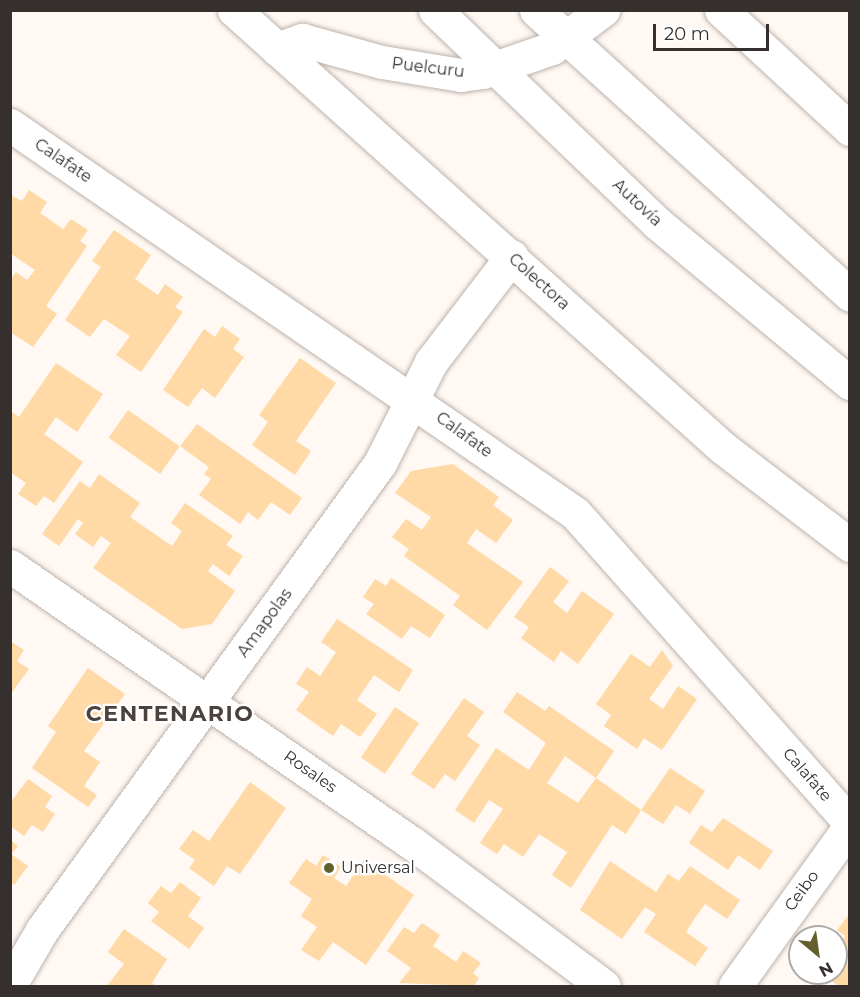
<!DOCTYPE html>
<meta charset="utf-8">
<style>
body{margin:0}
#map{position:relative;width:860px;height:997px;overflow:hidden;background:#fff8f3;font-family:Montserrat,sans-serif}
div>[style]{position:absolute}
.building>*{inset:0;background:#ffd9a6;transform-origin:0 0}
.roads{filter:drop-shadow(0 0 2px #beb3ac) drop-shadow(0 0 2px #beb3ac)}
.minor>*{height:33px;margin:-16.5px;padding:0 16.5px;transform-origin:16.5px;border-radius:16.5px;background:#fff}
.tertiary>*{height:33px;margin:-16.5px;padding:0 16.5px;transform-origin:16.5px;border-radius:16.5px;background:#fff}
.dots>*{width:16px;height:16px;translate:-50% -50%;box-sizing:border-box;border:3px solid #fff;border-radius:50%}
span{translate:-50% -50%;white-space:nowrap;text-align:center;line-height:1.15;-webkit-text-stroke:4.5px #fff;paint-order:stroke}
.street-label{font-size:16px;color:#35302d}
.poi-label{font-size:16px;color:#35302d}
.left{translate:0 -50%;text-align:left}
.district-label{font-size:22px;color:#4c423d;font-weight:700;letter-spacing:1.5px}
.frame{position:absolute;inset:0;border:12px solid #35302d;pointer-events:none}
.north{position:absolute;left:788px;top:925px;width:60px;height:60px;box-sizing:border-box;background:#fff;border:2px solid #aeacab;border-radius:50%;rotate:151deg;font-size:16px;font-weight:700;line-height:24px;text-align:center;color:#35302d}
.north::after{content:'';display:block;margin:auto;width:21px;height:27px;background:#63602d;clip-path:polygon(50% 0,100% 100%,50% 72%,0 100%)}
.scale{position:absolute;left:653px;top:24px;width:116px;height:27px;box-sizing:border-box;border:3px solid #35302d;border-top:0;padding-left:8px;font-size:18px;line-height:21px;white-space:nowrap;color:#35302d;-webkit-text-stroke:4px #fff;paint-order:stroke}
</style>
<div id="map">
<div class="building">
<div style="clip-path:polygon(29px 190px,47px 202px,40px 213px,63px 229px,71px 219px,88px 230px,80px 241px,87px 246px,46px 306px,57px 314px,33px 347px,10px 332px,10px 280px,16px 272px,27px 280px,35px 270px,10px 253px,10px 195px,22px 201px)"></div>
<div style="clip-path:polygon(114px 230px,151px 255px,135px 279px,158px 295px,165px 284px,183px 297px,175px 307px,183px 312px,141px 372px,116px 355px,130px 336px,104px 319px,90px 337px,65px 320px,101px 267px,92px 261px)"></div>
<div style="clip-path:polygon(222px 326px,240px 339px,233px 349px,244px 357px,215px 398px,202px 388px,188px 407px,163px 390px,204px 329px,215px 337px)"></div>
<div style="clip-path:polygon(300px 358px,336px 383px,296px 441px,311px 451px,295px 475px,252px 445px,268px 422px,259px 415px)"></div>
<div style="clip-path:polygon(56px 363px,103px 394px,77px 432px,56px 417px,44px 434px,83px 462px,54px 503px,44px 496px,36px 506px,18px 494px,26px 483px,10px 472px,10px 411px,19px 417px)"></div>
<div style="left:128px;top:410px;width:63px;height:34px;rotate:35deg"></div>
<div style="clip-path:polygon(197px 424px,302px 498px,290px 515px,271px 502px,258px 520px,248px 512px,240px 524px,199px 495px,211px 479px,204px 474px,209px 467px,180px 446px)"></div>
<div style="clip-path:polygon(453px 464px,499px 497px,493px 505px,513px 520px,496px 543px,476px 529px,467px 543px,523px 582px,487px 630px,453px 605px,460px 596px,404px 556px,409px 549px,392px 537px,406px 519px,422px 530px,431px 517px,395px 493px,411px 471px)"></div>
<div style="clip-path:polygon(99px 474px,140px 503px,130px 517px,172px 546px,182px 531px,171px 523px,185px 503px,233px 536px,226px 545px,243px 556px,229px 576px,213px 564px,208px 571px,235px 591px,212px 624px,182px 629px,93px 568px,111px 543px,101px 536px,93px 547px,75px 534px,83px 523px,78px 519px,59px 546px,42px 534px,80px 481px,90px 488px)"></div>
<div style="clip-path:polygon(550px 567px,569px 581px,553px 602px,567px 613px,582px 591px,614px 614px,578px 664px,561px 651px,554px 662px,521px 638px,529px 627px,514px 617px)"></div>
<div style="clip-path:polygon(391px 578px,445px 615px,430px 638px,411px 626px,402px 639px,366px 614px,374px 604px,363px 597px,375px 579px,386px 586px)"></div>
<div style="clip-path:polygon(337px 619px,413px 670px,399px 692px,374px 675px,357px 700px,377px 714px,360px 737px,341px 724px,333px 736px,296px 710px,309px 692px,296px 684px,307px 667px,320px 676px,336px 652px,321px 642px)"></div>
<div style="clip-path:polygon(10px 641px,24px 650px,17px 661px,29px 669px,10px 695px)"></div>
<div style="clip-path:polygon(662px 650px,673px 666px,649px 699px,663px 709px,678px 686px,697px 699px,662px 750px,644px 738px,637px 749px,604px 726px,611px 715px,596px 704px,631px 654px,650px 667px)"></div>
<div style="clip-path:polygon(88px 668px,125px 694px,84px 751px,100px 762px,84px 786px,97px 795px,88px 807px,32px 768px,56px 732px,48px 726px)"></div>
<div style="clip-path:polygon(517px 692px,545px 711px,549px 706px,614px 751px,596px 778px,565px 756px,547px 783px,578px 803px,596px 778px,641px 810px,626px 834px,612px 825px,571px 888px,552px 875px,567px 852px,539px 834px,523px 857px,504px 844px,497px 854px,480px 843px,503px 809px,489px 800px,474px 823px,455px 810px,496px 748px,529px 770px,546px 743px,503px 712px)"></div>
<div style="clip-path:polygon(464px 698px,484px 712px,467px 736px,480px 745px,455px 781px,445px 774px,434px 789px,411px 774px)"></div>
<div style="left:395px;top:707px;width:29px;height:61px;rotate:34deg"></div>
<div style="clip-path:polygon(670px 768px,705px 791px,690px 814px,676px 805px,663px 824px,641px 810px)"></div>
<div style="clip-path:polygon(28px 779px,52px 796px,45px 807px,55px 814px,43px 832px,32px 825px,24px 836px,10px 826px,10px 803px)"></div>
<div style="clip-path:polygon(250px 782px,286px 808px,240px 874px,227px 866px,214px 886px,189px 868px,195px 860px,179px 849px,193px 830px,209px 841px)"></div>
<div style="clip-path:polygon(723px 818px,773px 851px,760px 870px,738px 855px,728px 870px,689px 843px,701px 825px,712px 832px)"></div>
<div style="clip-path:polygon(10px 840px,18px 846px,11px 854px,28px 866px,14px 885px,10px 882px)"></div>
<div style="clip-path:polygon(323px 855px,341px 867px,334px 878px,346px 886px,364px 860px,414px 895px,366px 965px,333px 942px,319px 961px,301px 950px,317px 927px,301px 916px,312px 899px,289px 883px,306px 859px,316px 866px)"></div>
<div style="clip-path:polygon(610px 861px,656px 892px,668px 874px,679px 881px,690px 866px,740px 900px,727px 919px,705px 904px,695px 918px,686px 932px,708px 948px,695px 966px,644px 932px,656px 914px,645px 907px,622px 939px,580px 910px)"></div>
<div style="clip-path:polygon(180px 882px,201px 898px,188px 916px,204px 928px,189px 949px,151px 921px,159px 912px,148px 903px,161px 886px,171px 893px)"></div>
<div style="clip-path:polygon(850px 913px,850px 986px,839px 986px,819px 973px,836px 973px,836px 951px,845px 936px,837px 930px)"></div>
<div style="clip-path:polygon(422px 923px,440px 935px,433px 946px,456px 962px,463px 951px,481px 963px,473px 973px,479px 978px,474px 986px,399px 983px,411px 968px,387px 951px,404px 927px,414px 933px)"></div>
<div style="clip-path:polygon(124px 929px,167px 959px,152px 983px,157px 986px,107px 986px,124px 964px,108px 952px)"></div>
</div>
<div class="roads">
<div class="minor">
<div style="left:234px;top:10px;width:656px;rotate:41.85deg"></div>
<div style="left:723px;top:448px;width:160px;rotate:37.4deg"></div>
<div style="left:721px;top:10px;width:176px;rotate:42.7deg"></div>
<div style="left:277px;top:49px;width:27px;rotate:-20deg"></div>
<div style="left:302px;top:40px;width:83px;rotate:15.4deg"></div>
<div style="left:382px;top:62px;width:80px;rotate:9.3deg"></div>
<div style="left:461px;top:75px;width:22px;rotate:-8deg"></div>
<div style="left:483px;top:72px;width:73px;rotate:-19.2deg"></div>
<div style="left:552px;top:48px;width:64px;rotate:-36.7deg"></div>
<div style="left:10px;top:125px;width:685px;rotate:34.48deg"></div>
<div style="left:575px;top:513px;width:414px;rotate:48.4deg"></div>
<div style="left:10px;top:566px;width:488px;rotate:34.6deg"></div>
<div style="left:412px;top:843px;width:239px;rotate:36.7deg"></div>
<div style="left:10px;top:985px;width:64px;rotate:-59.8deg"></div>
<div style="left:42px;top:930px;width:576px;rotate:-54.1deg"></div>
<div style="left:380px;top:463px;width:113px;rotate:-63.2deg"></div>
<div style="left:431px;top:362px;width:133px;rotate:-52.6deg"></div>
<div style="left:735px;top:986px;width:197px;rotate:-54.3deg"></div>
</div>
<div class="tertiary">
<div style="left:435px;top:10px;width:308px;rotate:43.8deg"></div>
<div style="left:657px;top:223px;width:251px;rotate:39.7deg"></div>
<div style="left:536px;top:10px;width:424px;rotate:42.2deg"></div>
</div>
</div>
<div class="dots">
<div style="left:329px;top:868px;background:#63602d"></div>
</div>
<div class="street-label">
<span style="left:428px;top:68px;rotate:7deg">Puelcuru</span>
<span style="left:63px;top:161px;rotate:34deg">Calafate</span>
<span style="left:637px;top:203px;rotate:43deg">Autovía</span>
<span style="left:539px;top:282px;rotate:42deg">Colectora</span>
<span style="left:464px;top:435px;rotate:36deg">Calafate</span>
<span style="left:265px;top:623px;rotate:-54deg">Amapolas</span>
<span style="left:310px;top:772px;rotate:35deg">Rosales</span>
<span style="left:807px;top:775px;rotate:49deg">Calafate</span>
<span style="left:802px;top:891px;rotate:-54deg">Ceibo</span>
</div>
<div class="poi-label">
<span class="left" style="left:341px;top:868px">Universal</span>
</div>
<div class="district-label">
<span style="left:170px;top:714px">CENTENARIO</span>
</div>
<div class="frame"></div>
<div class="north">N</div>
<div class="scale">20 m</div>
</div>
